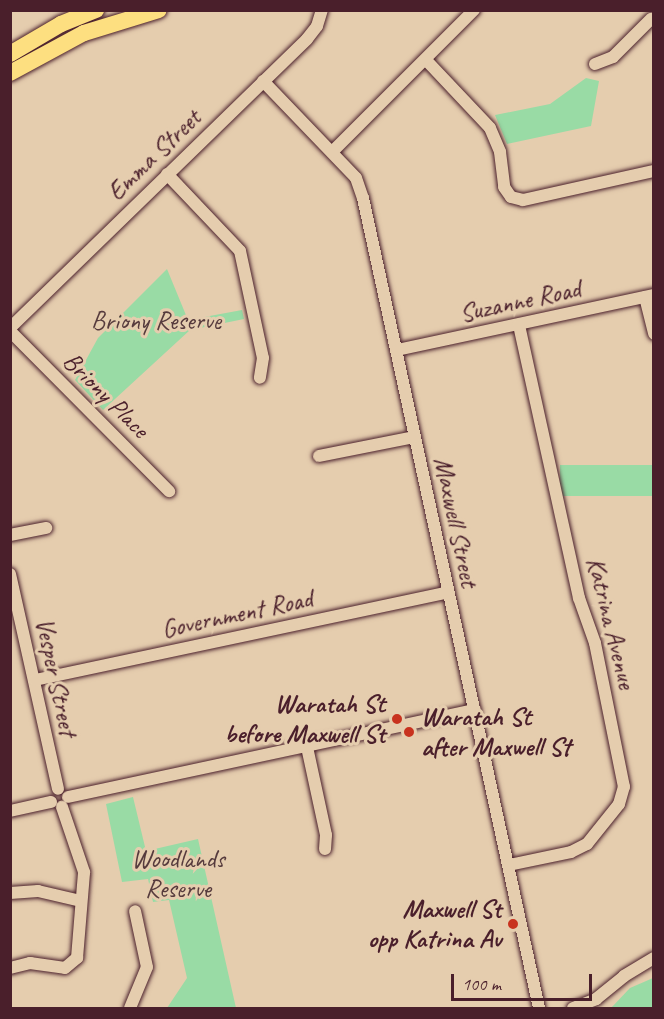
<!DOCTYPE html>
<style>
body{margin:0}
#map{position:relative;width:664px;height:1019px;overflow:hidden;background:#e5cdae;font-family:Caveat,sans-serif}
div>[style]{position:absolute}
.green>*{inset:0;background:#99dba5;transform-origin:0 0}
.roads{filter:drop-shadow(0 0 2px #4a1f2b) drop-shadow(0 0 2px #4a1f2b)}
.minor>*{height:12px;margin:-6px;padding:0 6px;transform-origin:6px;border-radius:6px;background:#e5cdae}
.highway>*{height:16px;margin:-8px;padding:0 8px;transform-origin:8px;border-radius:8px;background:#fddf80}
.dots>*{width:16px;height:16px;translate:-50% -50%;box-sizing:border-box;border:3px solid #e5cdae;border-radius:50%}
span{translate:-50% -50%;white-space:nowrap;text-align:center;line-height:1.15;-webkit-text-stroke:6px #e5cdae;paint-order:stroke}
.street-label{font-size:26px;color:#4a1f2b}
.park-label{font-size:26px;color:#563b3d}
.poi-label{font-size:26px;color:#4a1f2b;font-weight:700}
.right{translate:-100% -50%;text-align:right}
.left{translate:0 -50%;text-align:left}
.frame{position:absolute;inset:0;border:12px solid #4a1f2b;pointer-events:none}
.scale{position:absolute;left:451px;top:974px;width:141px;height:27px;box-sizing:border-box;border:3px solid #4a1f2b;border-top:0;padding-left:8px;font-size:18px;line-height:21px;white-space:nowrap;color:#4a1f2b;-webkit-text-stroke:4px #e5cdae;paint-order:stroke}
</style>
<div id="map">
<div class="green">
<div style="clip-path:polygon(586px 78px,599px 81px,591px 126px,507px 144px,495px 115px,550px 104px)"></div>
<div style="clip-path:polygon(167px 269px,188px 320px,242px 310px,244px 319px,190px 330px,103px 410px,75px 380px,98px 338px)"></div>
<div style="left:653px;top:465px;width:31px;height:93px;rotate:90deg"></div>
<div style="clip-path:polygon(133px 797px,146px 851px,198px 839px,236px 1008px,167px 1008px,187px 978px,169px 900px,153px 902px,148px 879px,122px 882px,106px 804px)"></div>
<div style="clip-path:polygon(653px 978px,653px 1008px,611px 1008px,630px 988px)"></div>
</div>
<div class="roads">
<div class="minor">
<div style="left:426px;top:60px;width:93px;rotate:46.7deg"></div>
<div style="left:490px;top:128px;width:26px;rotate:67deg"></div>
<div style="left:500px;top:152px;width:35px;rotate:83deg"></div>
<div style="left:504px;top:187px;width:12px;rotate:55deg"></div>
<div style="left:511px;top:197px;width:12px;rotate:14deg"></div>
<div style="left:523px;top:200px;width:134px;rotate:-12.5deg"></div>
<div style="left:595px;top:64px;width:19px;rotate:-21deg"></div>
<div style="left:613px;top:57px;width:54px;rotate:-45deg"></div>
<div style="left:263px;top:81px;width:134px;rotate:46.2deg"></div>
<div style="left:356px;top:178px;width:21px;rotate:71deg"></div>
<div style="left:363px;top:198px;width:829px;rotate:77.74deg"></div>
<div style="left:332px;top:152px;width:201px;rotate:-45deg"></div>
<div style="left:167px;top:174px;width:106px;rotate:46.5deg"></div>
<div style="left:240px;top:251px;width:109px;rotate:77.9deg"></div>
<div style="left:263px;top:358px;width:20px;rotate:99deg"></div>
<div style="left:645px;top:297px;width:38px;rotate:76deg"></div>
<div style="left:10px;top:328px;width:414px;rotate:-44.2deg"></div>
<div style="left:307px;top:39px;width:16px;rotate:-52deg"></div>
<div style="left:317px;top:26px;width:17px;rotate:-73deg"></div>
<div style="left:10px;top:331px;width:226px;rotate:45.2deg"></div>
<div style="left:397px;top:350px;width:263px;rotate:-12.1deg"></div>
<div style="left:319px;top:456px;width:97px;rotate:-11.3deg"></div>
<div style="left:10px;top:535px;width:37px;rotate:-11deg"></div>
<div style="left:10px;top:574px;width:220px;rotate:77.4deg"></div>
<div style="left:35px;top:680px;width:422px;rotate:-12deg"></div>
<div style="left:307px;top:747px;width:90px;rotate:77.8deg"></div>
<div style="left:326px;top:835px;width:14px;rotate:94deg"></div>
<div style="left:68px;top:797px;width:416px;rotate:-12.1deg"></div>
<div style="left:10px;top:811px;width:42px;rotate:-12.4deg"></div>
<div style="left:509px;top:865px;width:63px;rotate:-11.8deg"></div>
<div style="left:571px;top:852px;width:18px;rotate:-27deg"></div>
<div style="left:587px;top:844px;width:51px;rotate:-51.3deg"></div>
<div style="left:619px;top:804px;width:18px;rotate:-74deg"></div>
<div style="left:624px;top:787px;width:147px;rotate:-101.4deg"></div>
<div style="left:595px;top:643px;width:48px;rotate:-109.6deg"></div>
<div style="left:579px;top:598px;width:280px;rotate:-102.4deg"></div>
<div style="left:10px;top:893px;width:28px;rotate:-4deg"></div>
<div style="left:38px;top:891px;width:44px;rotate:13.1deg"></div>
<div style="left:10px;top:968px;width:21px;rotate:-14deg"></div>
<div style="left:30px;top:963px;width:35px;rotate:8deg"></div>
<div style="left:65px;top:968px;width:16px;rotate:-40deg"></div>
<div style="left:77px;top:958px;width:86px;rotate:-85.3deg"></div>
<div style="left:84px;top:872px;width:69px;rotate:-108.7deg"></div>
<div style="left:130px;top:1008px;width:44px;rotate:-67.5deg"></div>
<div style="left:147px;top:967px;width:57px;rotate:-102.1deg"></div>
<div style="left:573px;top:1008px;width:25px;rotate:-21deg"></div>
<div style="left:596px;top:999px;width:36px;rotate:-39deg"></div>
<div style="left:624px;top:976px;width:35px;rotate:-31deg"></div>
</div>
<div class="highway">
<div style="left:10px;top:54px;width:59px;rotate:-30.5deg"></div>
<div style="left:61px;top:24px;width:38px;rotate:-22deg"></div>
<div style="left:10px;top:73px;width:84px;rotate:-28.4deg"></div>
<div style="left:84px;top:33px;width:78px;rotate:-17deg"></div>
</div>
</div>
<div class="dots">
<div style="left:397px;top:719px;background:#c8321e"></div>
<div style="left:409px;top:732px;background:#c8321e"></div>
<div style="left:513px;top:924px;background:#c8321e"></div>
</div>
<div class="street-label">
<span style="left:154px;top:155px;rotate:-44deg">Emma Street</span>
<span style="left:520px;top:301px;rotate:-12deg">Suzanne Road</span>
<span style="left:106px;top:395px;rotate:45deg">Briony Place</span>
<span style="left:456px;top:522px;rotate:78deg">Maxwell Street</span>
<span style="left:237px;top:614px;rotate:-12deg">Government Road</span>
<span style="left:611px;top:623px;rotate:76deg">Katrina Avenue</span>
<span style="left:56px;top:677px;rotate:78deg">Vesper Street</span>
</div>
<div class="park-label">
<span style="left:156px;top:321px">Briony Reserve</span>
<span style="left:178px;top:874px">Woodlands<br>Reserve</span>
</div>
<div class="poi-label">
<span class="right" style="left:385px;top:719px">Waratah St<br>before Maxwell St</span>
<span class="left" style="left:421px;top:732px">Waratah St<br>after Maxwell St</span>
<span class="right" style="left:501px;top:924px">Maxwell St<br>opp Katrina Av</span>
</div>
<div class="frame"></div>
<div class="scale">100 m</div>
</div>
